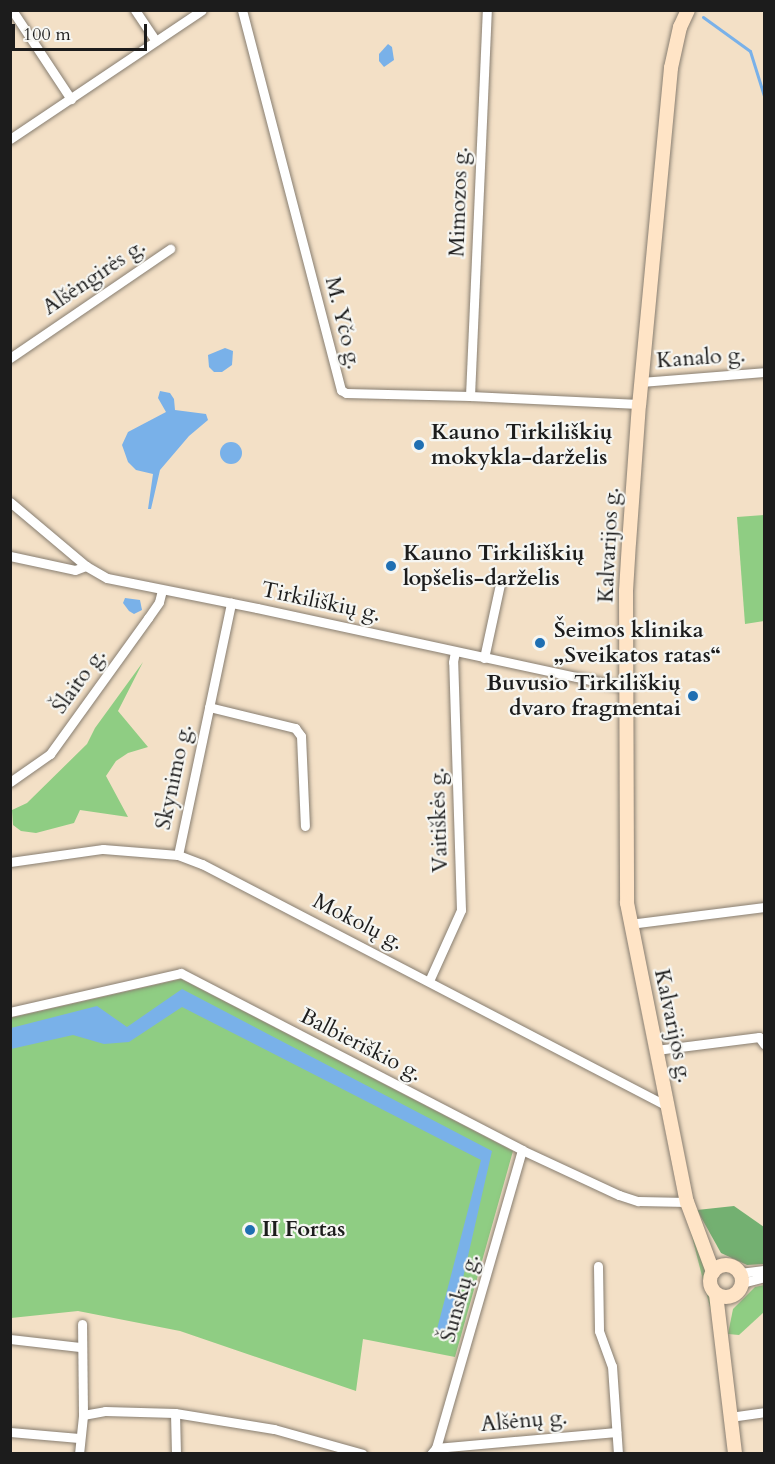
<!DOCTYPE html>
<meta charset="utf-8">
<style>
body{margin:0}
#map{position:relative;width:775px;height:1464px;overflow:hidden;background:#f3e0c6;font-family:Cardo,serif}
div>[style]{position:absolute}
.green>*{inset:0;background:#8fcd83}
.forest>*{inset:0;background:#73b071}
.water>*{inset:0;background:#79b1e9}
.round{border-radius:50%}
.stream>*{height:3px;margin:-1.5px;padding:0 1.5px;transform-origin:1.5px;border-radius:1.5px;background:#79b1e9}
.roads{filter:drop-shadow(0 0 2px #887e71) drop-shadow(0 0 2px #887e71)}
.minor>*{height:9px;margin:-4.5px;padding:0 4.5px;transform-origin:4.5px;border-radius:4.5px;background:#fff}
.secondary>*{height:14px;margin:-7px;padding:0 7px;transform-origin:7px;border-radius:7px;background:#ffe4c6}
.secondary>.ring{margin:-7px;padding:0;box-sizing:content-box;background:none;border:14px solid #ffe4c6;border-radius:50%}
.dots>*{width:16px;height:16px;translate:-50% -50%;box-sizing:border-box;border:3px solid #f6f6f2;border-radius:50%}
span{translate:-50% -50%;white-space:nowrap;text-align:center;line-height:1.15;-webkit-text-stroke:4.5px #f6f6f2;paint-order:stroke}
.street-label{font-size:22px;color:#1c1c1c}
.poi-label{font-size:22px;color:#1c1c1c;font-weight:700}
.left{translate:0 -50%;text-align:left}
.right{translate:-100% -50%;text-align:right}
.frame{position:absolute;inset:0;border:12px solid #1c1c1c;pointer-events:none}
.scale{position:absolute;left:12px;top:24px;width:135px;height:27px;box-sizing:border-box;border:3px solid #1c1c1c;border-top:0;padding-left:8px;font-size:18px;line-height:21px;white-space:nowrap;color:#1c1c1c;-webkit-text-stroke:4px #f6f6f2;paint-order:stroke}
</style>
<div id="map">
<div class="green">
<div style="clip-path:polygon(764px 515px,764px 621px,745px 624px,737px 517px)"></div>
<div style="clip-path:polygon(143px 662px,118px 711px,148px 747px,128px 753px,116px 761px,106px 776px,128px 817px,80px 810px,74px 823px,36px 833px,21px 831px,13px 825px,12px 810px,27px 803px,87px 744px,95px 728px)"></div>
<div style="clip-path:polygon(181px 979px,513px 1151px,455px 1357px,363px 1339px,356px 1391px,180px 1331px,78px 1311px,11px 1318px,10px 1018px)"></div>
<div style="clip-path:polygon(689px 1225px,708px 1272px,706px 1288px,711px 1297px,714px 1323px)"></div>
<div style="clip-path:polygon(764px 1285px,764px 1312px,739px 1335px,728px 1334px,733px 1309px,755px 1287px)"></div>
</div>
<div class="forest">
<div style="clip-path:polygon(734px 1206px,764px 1227px,764px 1264px,747px 1265px,721px 1253px,697px 1210px)"></div>
</div>
<div class="water">
<div style="clip-path:polygon(388px 44px,392px 47px,394px 60px,384px 67px,379px 61px,379px 54px)"></div>
<div style="clip-path:polygon(225px 348px,233px 351px,232px 365px,222px 372px,214px 372px,209px 367px,208px 355px)"></div>
<div style="clip-path:polygon(160px 391px,170px 393px,174px 399px,175px 410px,206px 414px,208px 420px,189px 436px,160px 470px,151px 509px,148px 509px,153px 474px,136px 470px,128px 462px,122px 445px,128px 432px,166px 412px,158px 398px)"></div>
<div class="round" style="left:220px;top:442px;width:22px;height:22px"></div>
<div style="clip-path:polygon(125px 598px,140px 600px,142px 610px,134px 614px,129px 611px,123px 603px)"></div>
<div style="clip-path:polygon(182px 989px,492px 1151px,450px 1335px,436px 1333px,481px 1160px,182px 1007px,129px 1042px,104px 1044px,73px 1035px,11px 1049px,11px 1028px,97px 1006px,127px 1027px)"></div>
</div>
<div class="stream">
<div style="left:703px;top:17px;width:58px;rotate:35.9deg"></div>
<div style="left:750px;top:51px;width:47px;rotate:72.7deg"></div>
</div>
<div class="roads">
<div class="minor">
<div style="left:12px;top:10px;width:107px;rotate:56.5deg"></div>
<div style="left:135px;top:10px;width:37px;rotate:56deg"></div>
<div style="left:242px;top:10px;width:393px;rotate:75.4deg"></div>
<div style="left:341px;top:390px;width:6px;rotate:31deg"></div>
<div style="left:346px;top:393px;width:124px;rotate:1.4deg"></div>
<div style="left:470px;top:396px;width:169px;rotate:2.7deg"></div>
<div style="left:10px;top:139px;width:231px;rotate:-33.9deg"></div>
<div style="left:10px;top:358px;width:194px;rotate:-34.3deg"></div>
<div style="left:641px;top:382px;width:123px;rotate:-4.6deg"></div>
<div style="left:470px;top:396px;width:386px;rotate:-87.5deg"></div>
<div style="left:10px;top:502px;width:99px;rotate:40.1deg"></div>
<div style="left:86px;top:566px;width:24px;rotate:30deg"></div>
<div style="left:107px;top:578px;width:153px;rotate:11.3deg"></div>
<div style="left:257px;top:608px;width:378px;rotate:12.2deg"></div>
<div style="left:10px;top:556px;width:66px;rotate:12.2deg"></div>
<div style="left:75px;top:570px;width:12px;rotate:-20deg"></div>
<div style="left:484px;top:658px;width:76px;rotate:-77.8deg"></div>
<div style="left:209px;top:707px;width:89px;rotate:13.7deg"></div>
<div style="left:295px;top:728px;width:10px;rotate:53deg"></div>
<div style="left:301px;top:736px;width:90px;rotate:87.5deg"></div>
<div style="left:10px;top:782px;width:49px;rotate:-35deg"></div>
<div style="left:50px;top:754px;width:168px;rotate:-54.2deg"></div>
<div style="left:148px;top:618px;width:19px;rotate:-55deg"></div>
<div style="left:159px;top:602px;width:12px;rotate:-76deg"></div>
<div style="left:178px;top:855px;width:258px;rotate:-78.1deg"></div>
<div style="left:10px;top:862px;width:94px;rotate:-8deg"></div>
<div style="left:103px;top:849px;width:75px;rotate:4.6deg"></div>
<div style="left:178px;top:855px;width:26px;rotate:21deg"></div>
<div style="left:202px;top:864px;width:524px;rotate:27.49deg"></div>
<div style="left:630px;top:924px;width:135px;rotate:-7.2deg"></div>
<div style="left:429px;top:981px;width:78px;rotate:-65.7deg"></div>
<div style="left:461px;top:910px;width:248px;rotate:-91.8deg"></div>
<div style="left:453px;top:662px;width:10px;rotate:-79deg"></div>
<div style="left:10px;top:1012px;width:175px;rotate:-12.8deg"></div>
<div style="left:181px;top:973px;width:384px;rotate:27.4deg"></div>
<div style="left:522px;top:1150px;width:107px;rotate:24.9deg"></div>
<div style="left:619px;top:1195px;width:20px;rotate:18deg"></div>
<div style="left:638px;top:1201px;width:49px;rotate:1.2deg"></div>
<div style="left:656px;top:1050px;width:104px;rotate:-7.2deg"></div>
<div style="left:759px;top:1037px;width:9px;rotate:54deg"></div>
<div style="left:598px;top:1266px;width:65px;rotate:89.1deg"></div>
<div style="left:599px;top:1331px;width:37px;rotate:70deg"></div>
<div style="left:612px;top:1366px;width:88px;rotate:86.1deg"></div>
<div style="left:740px;top:1273px;width:24px;rotate:-7deg"></div>
<div style="left:742px;top:1283px;width:23px;rotate:-15deg"></div>
<div style="left:10px;top:1339px;width:70px;rotate:6.5deg"></div>
<div style="left:175px;top:1413px;width:41px;rotate:88.6deg"></div>
<div style="left:83px;top:1415px;width:22px;rotate:-10deg"></div>
<div style="left:105px;top:1411px;width:70px;rotate:1.6deg"></div>
<div style="left:175px;top:1413px;width:100px;rotate:9.2deg"></div>
<div style="left:274px;top:1429px;width:92px;rotate:15.7deg"></div>
<div style="left:730px;top:1417px;width:34px;rotate:-8deg"></div>
<div style="left:10px;top:1432px;width:69px;rotate:5deg"></div>
<div style="left:436px;top:1448px;width:181px;rotate:-5.1deg"></div>
<div style="left:79px;top:1454px;width:39px;rotate:-84deg"></div>
<div style="left:83px;top:1415px;width:91px;rotate:-90.6deg"></div>
<div style="left:431px;top:1454px;width:8px;rotate:-50deg"></div>
<div style="left:436px;top:1448px;width:310px;rotate:-73.9deg"></div>
</div>
<div class="secondary">
<div style="left:688px;top:10px;width:19px;rotate:115deg"></div>
<div style="left:680px;top:27px;width:42px;rotate:102.4deg"></div>
<div style="left:671px;top:68px;width:338px;rotate:95.4deg"></div>
<div style="left:639px;top:404px;width:138px;rotate:94.1deg"></div>
<div style="left:629px;top:542px;width:49px;rotate:93.5deg"></div>
<div style="left:626px;top:591px;width:312px;rotate:89.8deg"></div>
<div style="left:627px;top:903px;width:305px;rotate:78.7deg"></div>
<div style="left:687px;top:1202px;width:75px;rotate:69.6deg"></div>
<div class="ring" style="left:710px;top:1265px;width:18px;height:18px"></div>
<div style="left:716px;top:1294px;width:161px;rotate:83.2deg"></div>
</div>
</div>
<div class="dots">
<div style="left:419px;top:445px;background:#1f6fb2"></div>
<div style="left:391px;top:566px;background:#1f6fb2"></div>
<div style="left:540px;top:643px;background:#1f6fb2"></div>
<div style="left:693px;top:696px;background:#1f6fb2"></div>
<div style="left:250px;top:1230px;background:#1f6fb2"></div>
</div>
<div class="street-label">
<span style="left:459px;top:202px;rotate:-88deg">Mimozos g.</span>
<span style="left:94px;top:277px;rotate:-34deg">Alšėngirės g.</span>
<span style="left:343px;top:323px;rotate:76deg">M. Yčo g.</span>
<span style="left:701px;top:358px;rotate:-4deg">Kanalo g.</span>
<span style="left:609px;top:545px;rotate:-87deg">Kalvarijos g.</span>
<span style="left:321px;top:602px;rotate:12deg">Tirkiliškių g.</span>
<span style="left:79px;top:681px;rotate:-54deg">Šlaito g.</span>
<span style="left:174px;top:777px;rotate:-78deg">Skynimo g.</span>
<span style="left:439px;top:820px;rotate:-92deg">Vaitiškės g.</span>
<span style="left:358px;top:922px;rotate:27deg">Mokolų g.</span>
<span style="left:673px;top:1026px;rotate:78deg">Kalvarijos g.</span>
<span style="left:361px;top:1045px;rotate:27deg">Balbieriškio g.</span>
<span style="left:460px;top:1298px;rotate:-74deg">Šunskų g.</span>
<span style="left:524px;top:1421px;rotate:-5deg">Alšėnų g.</span>
</div>
<div class="poi-label">
<span class="left" style="left:431px;top:445px">Kauno Tirkiliškių<br>mokykla-darželis</span>
<span class="left" style="left:403px;top:566px">Kauno Tirkiliškių<br>lopšelis-darželis</span>
<span class="left" style="left:554px;top:643px">Šeimos klinika<br>„Sveikatos ratas“</span>
<span class="right" style="left:681px;top:696px">Buvusio Tirkiliškių<br>dvaro fragmentai</span>
<span class="left" style="left:262px;top:1230px">II Fortas</span>
</div>
<div class="frame"></div>
<div class="scale">100 m</div>
</div>
